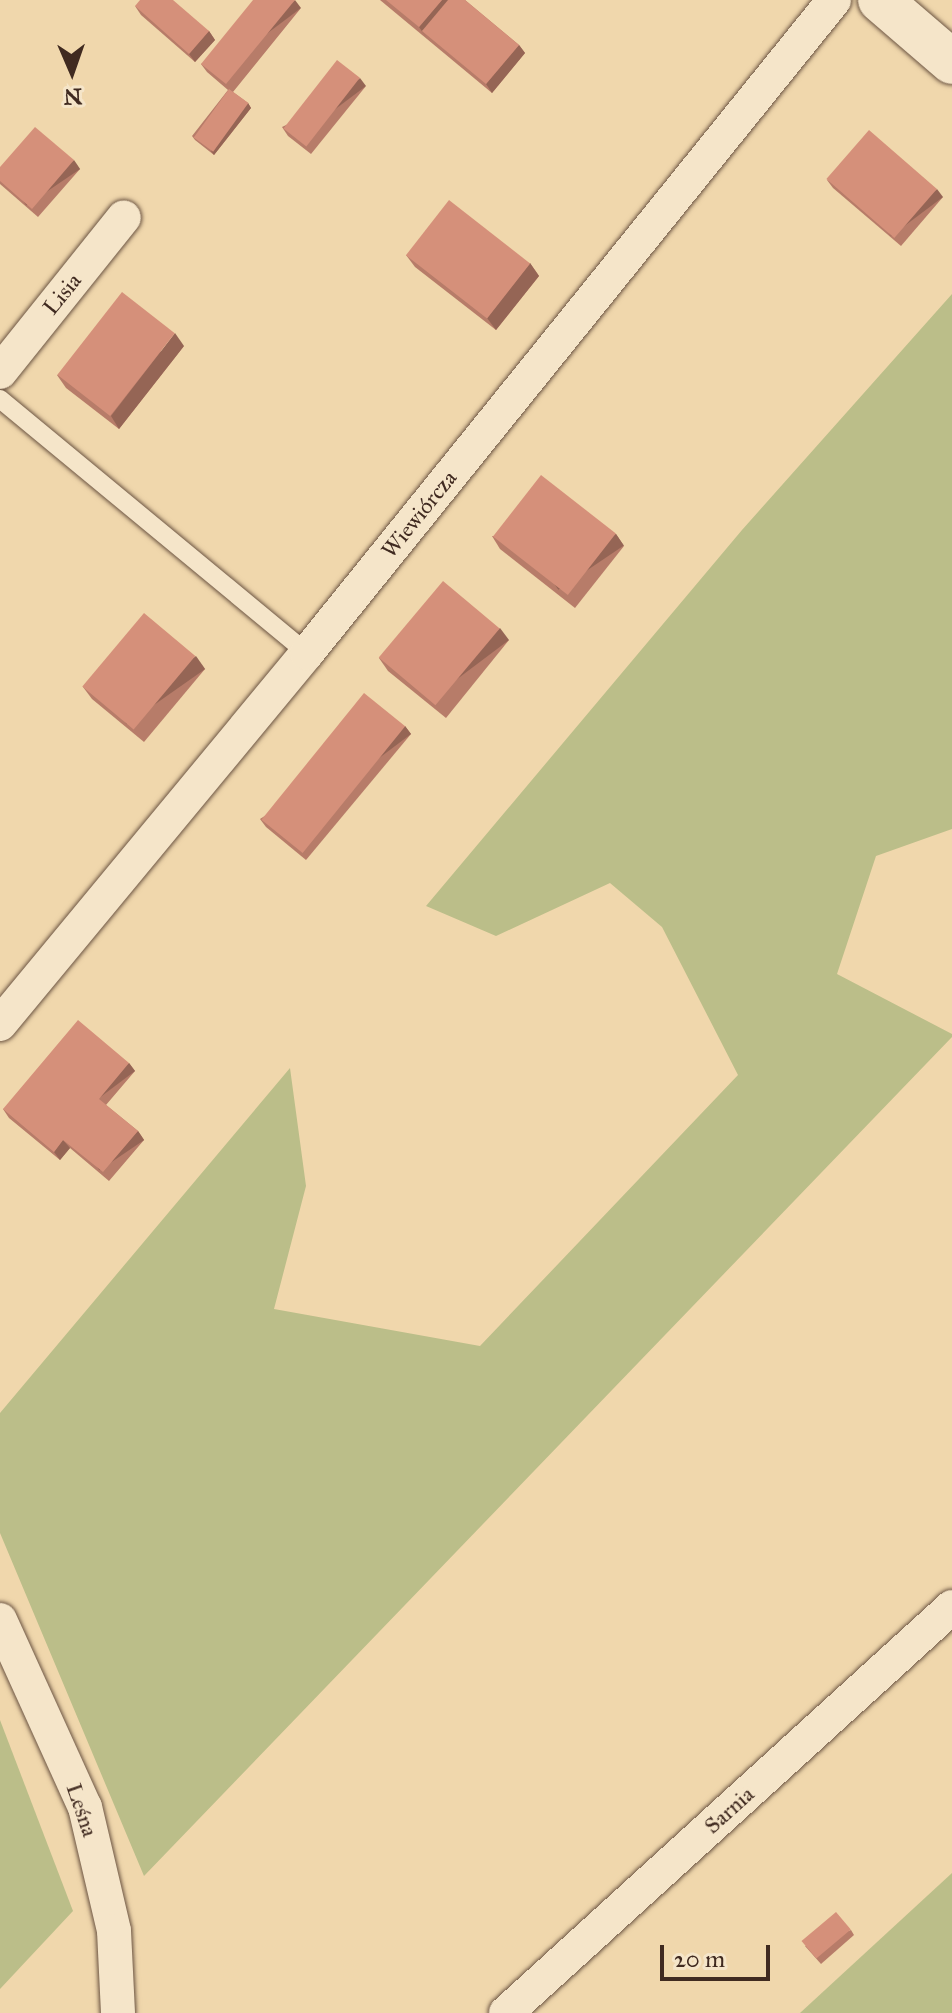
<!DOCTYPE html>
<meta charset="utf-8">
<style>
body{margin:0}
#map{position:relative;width:952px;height:2013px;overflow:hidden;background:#f0d7ac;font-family:"IM FELL Great Primer",serif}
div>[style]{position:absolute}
.green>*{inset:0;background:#bbbe89}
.roads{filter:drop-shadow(0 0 2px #6c5543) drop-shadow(0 0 2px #6c5543)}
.lane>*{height:18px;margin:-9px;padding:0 9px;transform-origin:9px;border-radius:9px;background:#f5e5c9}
.street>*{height:34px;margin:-17px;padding:0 17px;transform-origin:17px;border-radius:17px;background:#f5e5c9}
.secondary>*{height:44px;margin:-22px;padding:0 22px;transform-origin:22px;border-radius:22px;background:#f5e5c9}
.wall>*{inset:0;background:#b77c69}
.shaded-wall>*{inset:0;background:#956555;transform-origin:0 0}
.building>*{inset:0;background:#d5907a;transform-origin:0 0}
span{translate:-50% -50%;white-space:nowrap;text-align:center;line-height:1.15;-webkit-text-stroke:7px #f5e5c9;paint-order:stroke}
.street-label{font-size:22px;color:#402a20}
.north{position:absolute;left:32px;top:32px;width:80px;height:80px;-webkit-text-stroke:6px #f5e5c9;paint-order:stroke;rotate:178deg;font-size:22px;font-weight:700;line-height:32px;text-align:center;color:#402a20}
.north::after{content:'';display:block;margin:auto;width:28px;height:36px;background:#402a20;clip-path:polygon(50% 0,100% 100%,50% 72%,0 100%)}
.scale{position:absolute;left:660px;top:1945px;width:110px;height:36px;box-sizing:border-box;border:4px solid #402a20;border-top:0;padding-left:10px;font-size:24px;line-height:28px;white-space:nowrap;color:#402a20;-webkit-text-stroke:6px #f5e5c9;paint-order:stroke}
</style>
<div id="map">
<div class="green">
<div style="clip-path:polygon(952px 294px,952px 829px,876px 856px,837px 974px,952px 1034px,952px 1037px,144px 1876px,0 1533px,0 1413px,290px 1068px,306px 1186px,274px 1309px,480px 1346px,738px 1075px,662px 927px,610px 883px,496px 936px,426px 906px,742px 530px)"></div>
<div style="clip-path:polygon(0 1720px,73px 1911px,0 1989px)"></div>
<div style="clip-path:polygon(952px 1873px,952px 2013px,800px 2013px)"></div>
</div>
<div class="roads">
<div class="lane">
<div style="left:0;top:399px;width:398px;rotate:39.6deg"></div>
</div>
<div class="street">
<div style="left:0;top:372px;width:198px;rotate:-51.3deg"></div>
<div style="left:0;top:1024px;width:482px;rotate:-50.4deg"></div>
<div style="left:307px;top:653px;width:839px;rotate:-51.09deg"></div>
<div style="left:0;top:1620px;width:205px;rotate:65.6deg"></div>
<div style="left:85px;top:1807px;width:127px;rotate:76.8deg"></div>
<div style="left:114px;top:1931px;width:82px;rotate:87.2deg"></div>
<div style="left:506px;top:2013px;width:603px;rotate:-42.31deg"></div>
</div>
<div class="secondary">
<div style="left:880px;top:0;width:95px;rotate:40.7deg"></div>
</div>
</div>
<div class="wall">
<div style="clip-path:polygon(380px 0,465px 0,519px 45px,525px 53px,492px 93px)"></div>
<div style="clip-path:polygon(135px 6px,209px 31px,215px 40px,195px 62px,141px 15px)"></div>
<div style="clip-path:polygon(301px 8px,233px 92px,248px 103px,251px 108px,214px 155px,195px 140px,192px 136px,228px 90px,207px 72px,201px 64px)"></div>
<div style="clip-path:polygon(366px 86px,311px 154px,288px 136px,282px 127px)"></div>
<div style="clip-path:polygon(0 167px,80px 169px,38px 217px,0 184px)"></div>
<div style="clip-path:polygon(827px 180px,943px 197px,901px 246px,833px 188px)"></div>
<div style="clip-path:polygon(406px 255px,530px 263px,539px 276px,496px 330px,415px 267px)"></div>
<div style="clip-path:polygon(184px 346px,119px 429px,66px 388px,57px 375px)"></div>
<div style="clip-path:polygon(616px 534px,624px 546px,575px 608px,500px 549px,492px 536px)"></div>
<div style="clip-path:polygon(509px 640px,446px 718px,388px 671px,379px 658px)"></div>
<div style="clip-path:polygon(205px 669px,144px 742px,92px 699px,83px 687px)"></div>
<div style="clip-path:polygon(405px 726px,411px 734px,306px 860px,266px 827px,260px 819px)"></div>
<div style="clip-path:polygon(129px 1063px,135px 1071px,106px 1105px,138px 1131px,144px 1140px,109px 1181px,70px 1148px,60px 1160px,9px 1118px,3px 1109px)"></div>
<div style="clip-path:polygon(851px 1930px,854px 1935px,821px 1964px,805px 1946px)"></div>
</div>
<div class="shaded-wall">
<div style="left:295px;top:0;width:10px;height:109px;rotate:53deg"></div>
<div style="clip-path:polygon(442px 0,461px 0,422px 31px,428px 40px,419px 27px)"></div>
<div style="clip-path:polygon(209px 31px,215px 40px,195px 62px,189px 54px)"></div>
<div style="clip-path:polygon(519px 45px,525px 53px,492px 93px,486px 84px)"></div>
<div style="left:360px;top:78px;width:10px;height:87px;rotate:53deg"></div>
<div style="clip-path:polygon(248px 103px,251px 108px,214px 155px,211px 151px)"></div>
<div style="left:74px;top:160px;width:11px;height:65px;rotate:56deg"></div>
<div style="left:937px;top:189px;width:10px;height:65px;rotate:53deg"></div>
<div style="clip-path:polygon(530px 263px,539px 276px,496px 330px,487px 318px)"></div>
<div style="clip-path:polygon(175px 333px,184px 346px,119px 429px,111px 416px)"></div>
<div style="left:616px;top:534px;width:14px;height:79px;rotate:56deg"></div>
<div style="left:500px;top:628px;width:15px;height:99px;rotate:53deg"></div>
<div style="left:196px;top:656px;width:16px;height:96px;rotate:55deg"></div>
<div style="left:405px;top:726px;width:10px;height:164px;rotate:53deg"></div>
<div style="left:129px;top:1063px;width:10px;height:47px;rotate:53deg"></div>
<div style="left:138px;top:1131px;width:11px;height:54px;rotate:56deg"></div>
<div style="clip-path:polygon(63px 1140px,70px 1148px,60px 1160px,54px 1152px)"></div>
</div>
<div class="building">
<div style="clip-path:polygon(140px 0,173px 0,209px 31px,189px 54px,135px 6px)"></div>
<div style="clip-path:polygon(253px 0,295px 0,226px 84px,201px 64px)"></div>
<div style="clip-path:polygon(386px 0,442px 0,419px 27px)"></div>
<div style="clip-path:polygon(448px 0,465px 0,519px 45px,486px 84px,422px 31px)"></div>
<div style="left:337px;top:60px;width:29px;height:87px;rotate:38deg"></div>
<div style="left:229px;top:89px;width:24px;height:60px;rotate:36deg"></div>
<div style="clip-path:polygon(35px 127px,74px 160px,32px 209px,0 181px,0 167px)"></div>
<div style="left:869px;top:130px;width:90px;height:65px;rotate:41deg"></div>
<div style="left:449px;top:200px;width:103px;height:70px;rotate:38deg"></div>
<div style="left:122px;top:292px;width:67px;height:105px;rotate:38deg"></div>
<div style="left:541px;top:475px;width:95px;height:78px;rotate:38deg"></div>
<div style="left:443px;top:581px;width:74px;height:100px;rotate:40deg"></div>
<div style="left:144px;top:613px;width:67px;height:96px;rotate:40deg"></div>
<div style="left:364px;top:693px;width:53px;height:163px;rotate:39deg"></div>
<div style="clip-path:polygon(78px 1020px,129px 1063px,99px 1099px,138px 1131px,103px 1172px,63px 1140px,54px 1152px,3px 1109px)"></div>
<div style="left:836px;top:1912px;width:23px;height:45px;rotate:50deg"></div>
</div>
<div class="street-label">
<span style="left:62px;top:294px;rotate:-51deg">Lisia</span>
<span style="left:419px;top:514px;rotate:-51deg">Wiewiórcza</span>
<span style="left:82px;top:1810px;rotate:71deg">Leśna</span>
<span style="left:729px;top:1810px;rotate:-42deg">Sarnia</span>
</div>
<div class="north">N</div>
<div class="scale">20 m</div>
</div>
